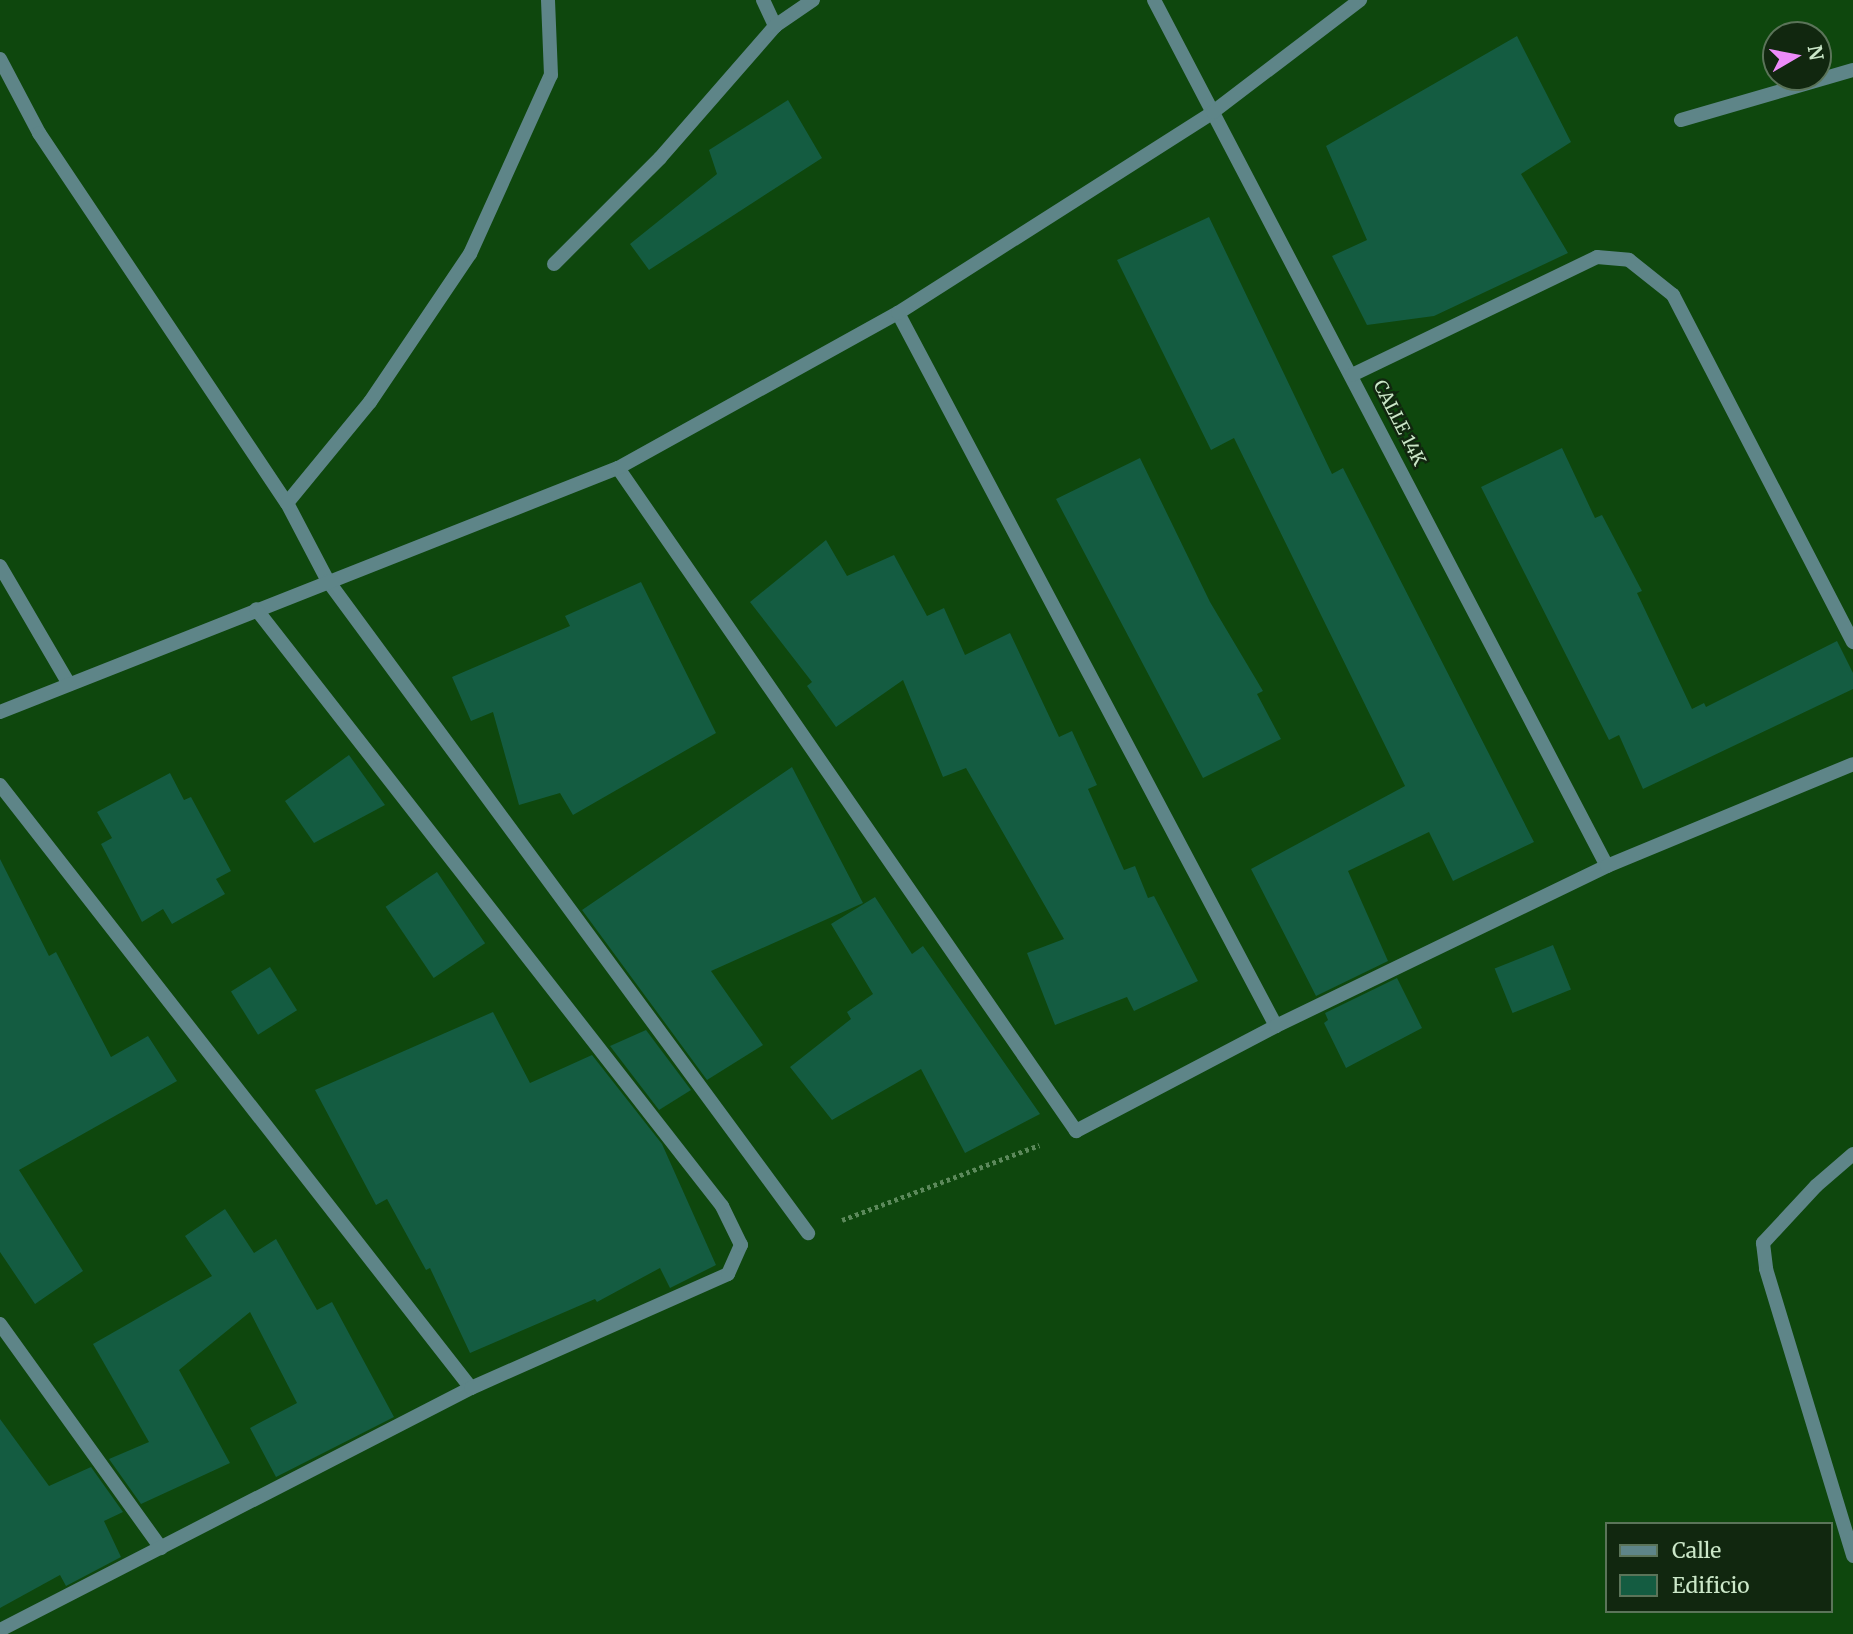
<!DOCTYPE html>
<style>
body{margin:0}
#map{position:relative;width:1853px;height:1634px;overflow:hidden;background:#0e470d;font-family:Merriweather,serif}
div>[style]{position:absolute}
.building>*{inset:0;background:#145c41;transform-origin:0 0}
.path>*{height:4.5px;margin-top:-2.25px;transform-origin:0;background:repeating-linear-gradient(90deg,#5c895b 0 3.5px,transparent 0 7px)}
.street>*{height:14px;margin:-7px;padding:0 7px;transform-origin:7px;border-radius:7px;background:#5e8588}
span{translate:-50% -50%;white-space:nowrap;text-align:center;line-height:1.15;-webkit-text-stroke:5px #11270f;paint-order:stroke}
.street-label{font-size:18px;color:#cbe7c8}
.legend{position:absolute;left:1605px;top:1522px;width:228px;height:91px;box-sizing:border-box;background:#11270f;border:2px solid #5b7459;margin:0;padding:9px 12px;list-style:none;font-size:21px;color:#cbe7c8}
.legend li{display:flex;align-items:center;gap:14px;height:35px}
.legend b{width:35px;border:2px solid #5b7459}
.north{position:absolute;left:1762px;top:21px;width:70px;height:70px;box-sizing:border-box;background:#11270f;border:2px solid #5b7459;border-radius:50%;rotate:80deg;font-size:19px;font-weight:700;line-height:28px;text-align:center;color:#cbe7c8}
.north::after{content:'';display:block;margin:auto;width:24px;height:32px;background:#ed8cf9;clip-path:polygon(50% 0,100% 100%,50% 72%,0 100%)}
</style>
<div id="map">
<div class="building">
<div style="clip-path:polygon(1517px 36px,1571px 142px,1521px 174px,1568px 253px,1434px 316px,1367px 325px,1332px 256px,1367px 240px,1326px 146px)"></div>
<div style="clip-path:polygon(788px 100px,822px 158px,649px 270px,630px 244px,717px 174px,709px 150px)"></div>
<div style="clip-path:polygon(1209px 217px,1332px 474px,1343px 468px,1534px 842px,1453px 881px,1429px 832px,1348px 871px,1388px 961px,1316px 996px,1251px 869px,1405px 786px,1234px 438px,1211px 450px,1117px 260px)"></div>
<div style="clip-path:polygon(1562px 448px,1595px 518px,1602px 515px,1642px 591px,1637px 593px,1692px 709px,1704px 703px,1706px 707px,1837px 641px,1853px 673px,1853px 689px,1643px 789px,1619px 735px,1609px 740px,1481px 487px)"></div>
<div style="clip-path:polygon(1140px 458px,1210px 602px,1263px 691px,1257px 694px,1281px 739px,1203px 778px,1056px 499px)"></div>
<div style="clip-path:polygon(826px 540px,847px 576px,894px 555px,927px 616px,944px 608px,965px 655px,1010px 633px,1059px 737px,1072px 731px,1097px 785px,1088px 789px,1124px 870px,1135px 866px,1148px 898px,1154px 896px,1198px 981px,1134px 1011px,1127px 997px,1055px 1025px,1027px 953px,1064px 939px,966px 768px,943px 777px,903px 680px,836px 727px,807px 686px,812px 682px,750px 602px)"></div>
<div style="clip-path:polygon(641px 582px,716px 733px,573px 815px,560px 793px,519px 805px,493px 712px,471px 721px,452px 677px,570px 626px,565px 616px)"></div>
<div style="clip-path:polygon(349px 755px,385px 805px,314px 843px,285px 801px)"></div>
<div style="clip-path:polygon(792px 767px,863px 903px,711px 971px,763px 1045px,707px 1080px,582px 910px)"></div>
<div style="clip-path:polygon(170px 773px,184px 800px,191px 797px,231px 871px,216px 879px,225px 894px,172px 924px,163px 909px,142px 922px,101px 844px,112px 838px,97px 812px)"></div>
<div style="clip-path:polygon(0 859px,49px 956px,56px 952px,111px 1057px,148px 1036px,177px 1081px,19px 1170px,83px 1271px,35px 1304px,0 1252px)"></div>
<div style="left:437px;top:872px;width:86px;height:62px;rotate:56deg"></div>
<div style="clip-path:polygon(875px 897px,912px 954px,923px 946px,1040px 1114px,965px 1153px,921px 1069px,832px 1120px,790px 1067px,851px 1019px,847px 1012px,873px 994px,831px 924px)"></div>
<div style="left:1553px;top:945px;width:48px;height:63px;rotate:68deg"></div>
<div style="left:270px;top:967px;width:51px;height:46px;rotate:58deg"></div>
<div style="clip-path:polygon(1397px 978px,1422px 1028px,1346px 1068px,1324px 1023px,1328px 1020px,1325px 1013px)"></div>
<div style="clip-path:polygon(493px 1012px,530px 1083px,592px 1055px,662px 1144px,716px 1265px,670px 1288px,660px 1268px,597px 1302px,595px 1299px,470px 1353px,430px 1268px,426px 1270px,387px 1199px,376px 1205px,315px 1090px)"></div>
<div style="clip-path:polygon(646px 1030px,691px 1090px,659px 1110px,610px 1046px)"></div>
<div style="clip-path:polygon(225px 1209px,254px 1253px,276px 1239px,317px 1310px,332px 1302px,394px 1417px,276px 1477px,250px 1428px,297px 1403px,250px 1312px,179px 1370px,230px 1463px,141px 1504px,109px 1459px,149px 1442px,93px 1344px,212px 1276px,185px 1236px)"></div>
<div style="clip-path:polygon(0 1419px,49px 1486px,91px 1467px,123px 1512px,104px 1521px,121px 1557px,66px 1586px,60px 1575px,0 1608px)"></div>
</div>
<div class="path">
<div style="left:842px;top:1220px;width:211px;rotate:-20.8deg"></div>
</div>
<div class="street">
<div style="left:763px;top:0;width:29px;rotate:65deg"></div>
<div style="left:1154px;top:0;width:977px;rotate:62.39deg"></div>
<div style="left:0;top:59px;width:84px;rotate:62.2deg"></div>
<div style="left:39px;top:133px;width:445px;rotate:56.2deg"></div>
<div style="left:287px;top:503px;width:88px;rotate:62.3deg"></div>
<div style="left:328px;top:581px;width:810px;rotate:53.64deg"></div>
<div style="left:1681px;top:120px;width:179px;rotate:-16.2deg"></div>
<div style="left:554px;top:264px;width:150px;rotate:-45deg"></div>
<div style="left:660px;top:158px;width:175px;rotate:-48.9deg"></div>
<div style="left:775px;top:26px;width:46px;rotate:-34.4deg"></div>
<div style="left:898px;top:313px;width:807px;rotate:62.07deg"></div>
<div style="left:1352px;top:375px;width:272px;rotate:-25.7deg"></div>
<div style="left:1597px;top:257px;width:32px;rotate:5deg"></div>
<div style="left:1629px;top:260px;width:56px;rotate:38.5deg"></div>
<div style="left:1673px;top:295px;width:391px;rotate:62.6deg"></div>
<div style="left:618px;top:468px;width:806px;rotate:55.36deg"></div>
<div style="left:1076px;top:1131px;width:226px;rotate:-27.7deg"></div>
<div style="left:1276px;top:1026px;width:368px;rotate:-25.8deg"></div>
<div style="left:1607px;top:866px;width:266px;rotate:-22.5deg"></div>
<div style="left:287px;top:503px;width:131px;rotate:-50.6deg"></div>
<div style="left:370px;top:402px;width:179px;rotate:-56deg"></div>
<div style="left:470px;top:254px;width:196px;rotate:-65.7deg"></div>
<div style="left:551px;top:75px;width:75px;rotate:-92.3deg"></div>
<div style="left:0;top:566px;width:137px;rotate:59.7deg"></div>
<div style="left:0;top:712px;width:664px;rotate:-21.55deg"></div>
<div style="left:618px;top:468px;width:320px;rotate:-29deg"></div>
<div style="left:898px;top:313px;width:374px;rotate:-32.5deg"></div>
<div style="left:1213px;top:112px;width:185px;rotate:-37.3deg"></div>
<div style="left:0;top:785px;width:765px;rotate:52.01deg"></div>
<div style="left:1853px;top:1154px;width:49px;rotate:139.1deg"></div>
<div style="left:1816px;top:1186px;width:78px;rotate:132.9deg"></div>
<div style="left:1763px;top:1243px;width:26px;rotate:83deg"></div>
<div style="left:1766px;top:1269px;width:300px;rotate:73.1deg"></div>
<div style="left:0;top:1324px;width:276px;rotate:54.3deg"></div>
<div style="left:0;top:1630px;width:530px;rotate:-27.19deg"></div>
<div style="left:471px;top:1388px;width:281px;rotate:-23.9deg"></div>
<div style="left:728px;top:1274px;width:32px;rotate:-66deg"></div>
<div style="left:741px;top:1245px;width:43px;rotate:-116deg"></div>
<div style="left:722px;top:1206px;width:757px;rotate:-127.97deg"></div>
</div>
<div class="street-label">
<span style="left:1399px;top:423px;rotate:63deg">CALLE 14K</span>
</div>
<ul class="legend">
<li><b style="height:9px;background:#5e8588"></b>Calle</li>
<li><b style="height:19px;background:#145c41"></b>Edificio</li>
</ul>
<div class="north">N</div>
</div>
